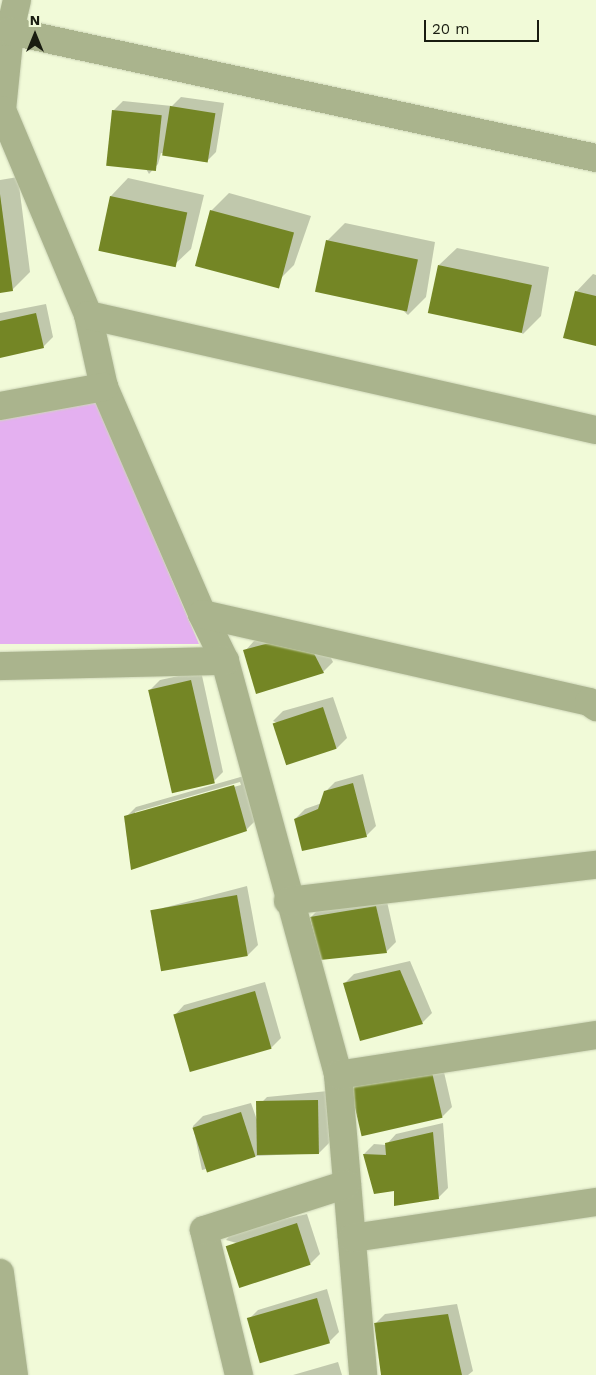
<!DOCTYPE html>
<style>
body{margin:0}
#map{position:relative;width:596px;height:1375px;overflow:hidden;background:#f1fad8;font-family:"Work Sans",sans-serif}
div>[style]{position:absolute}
.green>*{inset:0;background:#e4b0f0}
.shadow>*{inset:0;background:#0003}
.building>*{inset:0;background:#748625;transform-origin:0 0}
.roads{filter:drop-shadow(0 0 1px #ced6b8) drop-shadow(0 0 1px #ced6b8)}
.minor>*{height:28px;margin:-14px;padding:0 14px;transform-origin:14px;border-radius:14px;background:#aab48d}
span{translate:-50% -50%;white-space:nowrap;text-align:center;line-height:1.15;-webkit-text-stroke:4.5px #f1fad8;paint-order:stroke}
.north{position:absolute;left:10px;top:10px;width:50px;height:50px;-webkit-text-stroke:4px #f1fad8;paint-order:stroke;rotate:0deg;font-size:14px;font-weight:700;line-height:20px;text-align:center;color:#191c10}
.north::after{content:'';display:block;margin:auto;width:18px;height:22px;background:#191c10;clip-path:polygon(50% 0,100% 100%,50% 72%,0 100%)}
.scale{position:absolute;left:424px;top:20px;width:115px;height:22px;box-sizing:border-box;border:2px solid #191c10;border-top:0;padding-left:6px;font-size:15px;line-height:18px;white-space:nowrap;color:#191c10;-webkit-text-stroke:4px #f1fad8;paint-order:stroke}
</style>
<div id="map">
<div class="green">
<div style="clip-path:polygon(96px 401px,199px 644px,0 644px,0 420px)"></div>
</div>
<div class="shadow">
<div style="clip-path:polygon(181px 97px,224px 103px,216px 152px,206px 162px,161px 153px,158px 164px,149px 174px,113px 111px,123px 101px,172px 106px)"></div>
<div style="clip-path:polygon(18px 177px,30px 272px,12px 290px,0 292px,0 180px)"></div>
<div style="clip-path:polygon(128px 178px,204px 195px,191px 249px,173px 266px,103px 250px,111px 196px)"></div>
<div style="clip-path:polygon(229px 193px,311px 216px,294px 265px,276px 283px,211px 211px)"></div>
<div style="clip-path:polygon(345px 223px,435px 242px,426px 297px,408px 315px,327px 241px)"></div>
<div style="clip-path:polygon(457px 248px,549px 267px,541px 316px,523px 334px,439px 265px)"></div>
<div style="clip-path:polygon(593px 274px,596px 275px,596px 345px,576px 292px)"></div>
<div style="clip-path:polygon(46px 304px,53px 337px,43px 347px,0 357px,0 313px)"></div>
<div style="clip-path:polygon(314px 625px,333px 662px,323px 672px,257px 693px,245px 651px,254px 641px)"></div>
<div style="clip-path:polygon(201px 671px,223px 772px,213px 782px,150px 690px,160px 680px)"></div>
<div style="clip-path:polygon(333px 697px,347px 738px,337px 748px,273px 721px,283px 711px)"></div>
<div style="clip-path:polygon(363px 774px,376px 826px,366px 836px,295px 819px,305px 809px,322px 803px,325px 792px,335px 782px)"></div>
<div style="clip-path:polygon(evenodd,244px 776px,256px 820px,246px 830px,126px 817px,136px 807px,244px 776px,240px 782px,241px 785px,135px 814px,135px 812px,240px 782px)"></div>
<div style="clip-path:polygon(247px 886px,258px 945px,248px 955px,153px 918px,163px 908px)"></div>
<div style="clip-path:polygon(386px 897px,396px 942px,386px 952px,311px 917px,321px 907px)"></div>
<div style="clip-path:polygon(410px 961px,432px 1013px,422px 1023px,344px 984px,354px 974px)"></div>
<div style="clip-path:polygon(265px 982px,281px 1038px,271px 1048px,175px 1015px,184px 1005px)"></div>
<div style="clip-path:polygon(441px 1059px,452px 1107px,442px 1117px,362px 1135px)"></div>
<div style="clip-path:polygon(328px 1091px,329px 1143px,319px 1153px,256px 1156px,202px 1170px,193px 1126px,203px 1116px,251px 1103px,257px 1120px,257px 1107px,267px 1097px)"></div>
<div style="clip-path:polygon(443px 1123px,448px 1188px,438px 1198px,395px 1190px,375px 1193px,364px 1154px,374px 1144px,386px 1145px,396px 1134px)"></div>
<div style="clip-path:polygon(307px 1214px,320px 1254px,310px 1264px,226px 1240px,235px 1230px)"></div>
<div style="clip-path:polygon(327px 1289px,339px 1332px,329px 1342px,248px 1320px,258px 1310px)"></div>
<div style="clip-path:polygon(457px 1304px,473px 1371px,468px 1375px,382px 1375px,375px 1324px,385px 1314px)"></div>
<div style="clip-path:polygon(338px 1362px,342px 1375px,293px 1375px)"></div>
</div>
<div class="building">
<div style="left:170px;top:106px;width:46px;height:50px;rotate:9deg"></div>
<div style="left:112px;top:110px;width:50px;height:56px;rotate:6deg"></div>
<div style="clip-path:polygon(0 194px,13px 291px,0 293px)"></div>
<div style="left:110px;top:196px;width:79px;height:56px;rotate:12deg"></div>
<div style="left:210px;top:210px;width:87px;height:58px;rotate:15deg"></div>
<div style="left:326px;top:240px;width:94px;height:53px;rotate:12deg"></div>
<div style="left:438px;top:265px;width:96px;height:49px;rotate:12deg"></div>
<div style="clip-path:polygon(575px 291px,596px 296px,596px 346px,563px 338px)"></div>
<div style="clip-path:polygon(36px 313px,44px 348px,0 358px,0 321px)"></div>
<div style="clip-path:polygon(304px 634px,324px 673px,256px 694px,243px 650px)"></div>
<div style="left:191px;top:680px;width:106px;height:44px;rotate:77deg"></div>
<div style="left:323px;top:707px;width:44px;height:53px;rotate:72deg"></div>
<div style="clip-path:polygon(353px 783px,367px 837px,302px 851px,294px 819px,318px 809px,324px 791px)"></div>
<div style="clip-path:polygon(234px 785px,247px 831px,131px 870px,124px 816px)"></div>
<div style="left:237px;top:895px;width:62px;height:88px;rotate:80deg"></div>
<div style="clip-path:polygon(376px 906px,387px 953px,320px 960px,310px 917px)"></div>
<div style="clip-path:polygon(400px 970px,423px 1024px,360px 1041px,343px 983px)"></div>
<div style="left:255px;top:991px;width:60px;height:85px;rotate:74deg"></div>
<div style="left:431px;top:1068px;width:51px;height:83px;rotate:77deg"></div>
<div style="left:318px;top:1100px;width:54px;height:62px;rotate:89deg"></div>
<div style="left:241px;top:1112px;width:47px;height:51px;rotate:72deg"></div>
<div style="clip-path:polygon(433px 1132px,439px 1199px,394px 1206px,394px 1191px,374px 1194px,363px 1154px,386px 1155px,385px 1143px)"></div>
<div style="left:297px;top:1223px;width:44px;height:75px;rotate:72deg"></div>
<div style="left:317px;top:1298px;width:47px;height:73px;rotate:74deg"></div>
<div style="clip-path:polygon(448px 1314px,462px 1375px,381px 1375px,374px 1323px)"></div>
</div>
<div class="roads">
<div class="minor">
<div style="left:17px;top:0;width:32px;rotate:103deg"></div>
<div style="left:10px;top:31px;width:79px;rotate:95.8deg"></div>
<div style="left:2px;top:110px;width:222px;rotate:67.2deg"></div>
<div style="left:88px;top:315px;width:74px;rotate:77.5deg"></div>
<div style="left:104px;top:387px;width:247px;rotate:66.6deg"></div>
<div style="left:202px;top:614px;width:52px;rotate:63.9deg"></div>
<div style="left:225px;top:661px;width:429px;rotate:74.7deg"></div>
<div style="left:338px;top:1075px;width:301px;rotate:85.2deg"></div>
<div style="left:0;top:32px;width:10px;rotate:-6deg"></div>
<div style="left:10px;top:31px;width:600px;rotate:12.23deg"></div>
<div style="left:88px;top:315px;width:521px;rotate:12.76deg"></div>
<div style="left:0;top:406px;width:106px;rotate:-10.4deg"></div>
<div style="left:202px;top:614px;width:397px;rotate:12.8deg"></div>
<div style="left:589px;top:702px;width:9px;rotate:36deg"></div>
<div style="left:0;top:666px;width:225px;rotate:-1.3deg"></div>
<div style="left:288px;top:901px;width:310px;rotate:-6.7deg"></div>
<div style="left:338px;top:1075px;width:261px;rotate:-8.8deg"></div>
<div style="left:352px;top:1238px;width:247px;rotate:-8.4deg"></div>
<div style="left:0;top:1273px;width:103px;rotate:82.2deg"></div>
<div style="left:239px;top:1375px;width:149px;rotate:-103.6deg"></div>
<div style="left:204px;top:1230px;width:150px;rotate:-17.8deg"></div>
</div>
</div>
<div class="north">N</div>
<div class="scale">20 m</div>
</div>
